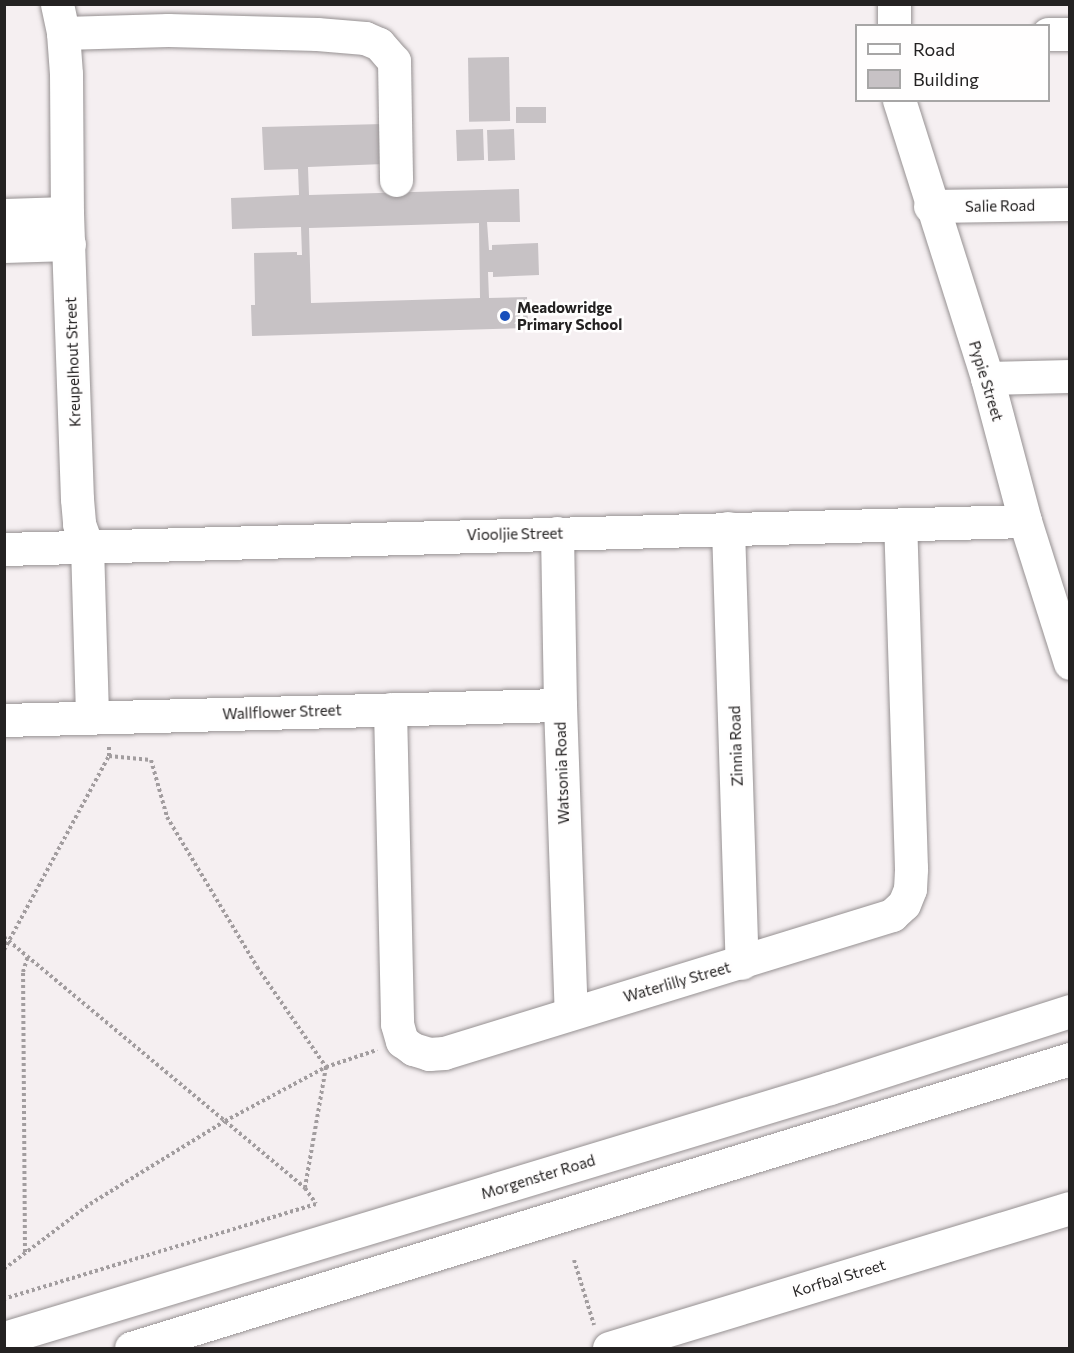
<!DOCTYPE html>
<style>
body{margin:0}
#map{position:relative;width:1074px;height:1353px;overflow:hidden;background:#f5eff1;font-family:Commissioner,sans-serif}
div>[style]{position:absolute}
.building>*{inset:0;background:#c7c2c5;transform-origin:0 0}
.path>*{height:4px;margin-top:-2px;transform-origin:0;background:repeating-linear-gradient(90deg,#a29d9f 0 3px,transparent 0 6px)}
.roads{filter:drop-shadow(0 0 2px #969192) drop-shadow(0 0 2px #969192)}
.minor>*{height:33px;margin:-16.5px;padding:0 16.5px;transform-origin:16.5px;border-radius:16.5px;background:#fff}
.major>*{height:33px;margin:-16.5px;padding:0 16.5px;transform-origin:16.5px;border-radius:16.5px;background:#fff}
.dots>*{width:16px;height:16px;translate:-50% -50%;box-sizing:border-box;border:3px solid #fffefe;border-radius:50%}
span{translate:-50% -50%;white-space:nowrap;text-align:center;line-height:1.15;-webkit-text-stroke:5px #fffefe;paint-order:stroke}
.street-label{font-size:15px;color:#242222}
.poi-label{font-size:15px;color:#242222;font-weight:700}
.left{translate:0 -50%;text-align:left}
.frame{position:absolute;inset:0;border:6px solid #242222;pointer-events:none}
.legend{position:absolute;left:855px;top:24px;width:195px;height:78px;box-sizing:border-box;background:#fffefe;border:2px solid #a7a6a6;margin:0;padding:8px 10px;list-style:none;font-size:18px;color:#242222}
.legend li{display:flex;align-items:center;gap:12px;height:30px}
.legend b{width:30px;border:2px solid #a7a6a6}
</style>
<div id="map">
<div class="building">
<div style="left:509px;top:57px;width:64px;height:41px;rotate:89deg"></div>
<div style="left:546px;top:107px;width:16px;height:30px;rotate:90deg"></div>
<div style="clip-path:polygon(evenodd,383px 124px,384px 164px,308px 167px,309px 195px,519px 189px,520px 222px,487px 222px,489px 250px,492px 250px,492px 245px,538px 243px,539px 275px,493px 277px,493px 272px,488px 272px,489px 298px,527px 297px,528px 328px,252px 336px,251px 305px,255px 305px,254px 253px,297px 252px,297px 255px,302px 255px,301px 227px,232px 229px,231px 198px,299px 195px,298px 169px,264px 170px,262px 127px,383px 124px,479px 223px,480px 298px,311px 303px,309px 228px,479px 223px)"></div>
<div style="left:483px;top:129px;width:31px;height:27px;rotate:88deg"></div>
<div style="left:514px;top:129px;width:31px;height:27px;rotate:88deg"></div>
</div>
<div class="path">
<div style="left:109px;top:756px;width:42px;rotate:5.4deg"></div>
<div style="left:151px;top:760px;width:59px;rotate:74.3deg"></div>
<div style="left:167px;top:817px;width:175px;rotate:59deg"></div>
<div style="left:257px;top:967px;width:121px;rotate:55.4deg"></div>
<div style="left:326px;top:1067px;width:122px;rotate:99.9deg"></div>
<div style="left:4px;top:937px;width:392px;rotate:39.8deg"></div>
<div style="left:305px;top:1188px;width:19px;rotate:55deg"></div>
<div style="left:316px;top:1204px;width:326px;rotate:163.1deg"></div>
<div style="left:4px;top:950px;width:221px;rotate:-61.6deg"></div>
<div style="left:109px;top:756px;width:11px;rotate:-90deg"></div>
<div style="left:25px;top:1252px;width:280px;rotate:-90.4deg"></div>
<div style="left:23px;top:972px;width:17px;rotate:-73deg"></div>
<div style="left:574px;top:1260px;width:68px;rotate:72.9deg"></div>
<div style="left:4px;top:1269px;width:108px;rotate:-37.1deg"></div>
<div style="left:90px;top:1204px;width:158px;rotate:-31.6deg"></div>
<div style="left:225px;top:1121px;width:115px;rotate:-28.1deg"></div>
<div style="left:326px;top:1067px;width:54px;rotate:-18.4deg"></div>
</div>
<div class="roads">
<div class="minor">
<div style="left:57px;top:4px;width:30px;rotate:78deg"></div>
<div style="left:63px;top:33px;width:41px;rotate:85.8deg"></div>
<div style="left:66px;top:74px;width:139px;rotate:89.6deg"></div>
<div style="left:67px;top:213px;width:286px;rotate:88deg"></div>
<div style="left:77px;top:499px;width:25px;rotate:85deg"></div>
<div style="left:79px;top:524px;width:23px;rotate:70deg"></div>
<div style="left:87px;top:546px;width:172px;rotate:88.3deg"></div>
<div style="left:894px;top:4px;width:22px;rotate:90deg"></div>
<div style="left:63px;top:33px;width:105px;rotate:-1.6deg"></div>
<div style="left:168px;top:30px;width:149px;rotate:1.5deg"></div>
<div style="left:317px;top:34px;width:48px;rotate:4.8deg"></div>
<div style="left:365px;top:38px;width:15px;rotate:23deg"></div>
<div style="left:379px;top:44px;width:23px;rotate:49deg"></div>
<div style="left:394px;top:61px;width:119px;rotate:89deg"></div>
<div style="left:1048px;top:34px;width:22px"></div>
<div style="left:899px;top:100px;width:292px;rotate:72.4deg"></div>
<div style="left:987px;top:378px;width:148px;rotate:75.1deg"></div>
<div style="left:1025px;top:521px;width:149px;rotate:72.4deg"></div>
<div style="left:930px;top:206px;width:140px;rotate:-0.8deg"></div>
<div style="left:4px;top:215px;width:63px;rotate:-1.8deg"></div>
<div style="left:4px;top:246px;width:65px;rotate:-1.8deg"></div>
<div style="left:987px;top:378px;width:83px;rotate:-1.4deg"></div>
<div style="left:728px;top:528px;width:435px;rotate:88.2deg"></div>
<div style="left:557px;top:533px;width:172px;rotate:89deg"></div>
<div style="left:560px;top:705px;width:308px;rotate:88deg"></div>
<div style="left:4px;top:549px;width:1021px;rotate:-1.57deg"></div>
<div style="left:390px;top:709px;width:315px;rotate:88.7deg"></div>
<div style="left:397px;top:1024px;width:18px;rotate:74deg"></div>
<div style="left:402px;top:1041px;width:14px;rotate:36deg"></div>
<div style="left:413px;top:1049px;width:17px;rotate:17deg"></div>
<div style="left:429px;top:1054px;width:15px;rotate:-4deg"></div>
<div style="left:444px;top:1053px;width:469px;rotate:-17.1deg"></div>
<div style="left:892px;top:915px;width:16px;rotate:-43deg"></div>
<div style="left:904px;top:904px;width:16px;rotate:-68deg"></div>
<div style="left:910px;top:889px;width:21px;rotate:-87deg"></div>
<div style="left:911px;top:868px;width:343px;rotate:-91.8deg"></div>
<div style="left:4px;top:720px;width:556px;rotate:-1.55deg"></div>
<div style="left:609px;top:1348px;width:482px;rotate:-16.9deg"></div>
</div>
<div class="major">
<div style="left:4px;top:1338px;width:863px;rotate:-16.84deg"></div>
<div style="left:830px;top:1088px;width:252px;rotate:-17.8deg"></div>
<div style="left:131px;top:1348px;width:982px;rotate:-17.11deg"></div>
</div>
</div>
<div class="dots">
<div style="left:505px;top:316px;background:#184fbb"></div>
</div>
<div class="street-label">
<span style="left:1000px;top:206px;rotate:-1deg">Salie Road</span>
<span style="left:73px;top:362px;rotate:-92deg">Kreupelhout Street</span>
<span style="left:986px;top:381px;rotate:73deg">Pypie Street</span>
<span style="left:515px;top:534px;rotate:-1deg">Viooljie Street</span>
<span style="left:282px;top:712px;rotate:-2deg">Wallflower Street</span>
<span style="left:736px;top:746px;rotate:-92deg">Zinnia Road</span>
<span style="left:562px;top:773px;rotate:-92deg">Watsonia Road</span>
<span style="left:677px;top:982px;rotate:-16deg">Waterlilly Street</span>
<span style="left:538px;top:1177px;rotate:-17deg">Morgenster Road</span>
<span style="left:839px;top:1278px;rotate:-17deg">Korfbal Street</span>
</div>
<div class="poi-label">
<span class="left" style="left:517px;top:316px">Meadowridge<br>Primary School</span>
</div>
<div class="frame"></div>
<ul class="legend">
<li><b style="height:8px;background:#fff"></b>Road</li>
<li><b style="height:16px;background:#c7c2c5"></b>Building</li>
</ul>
</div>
